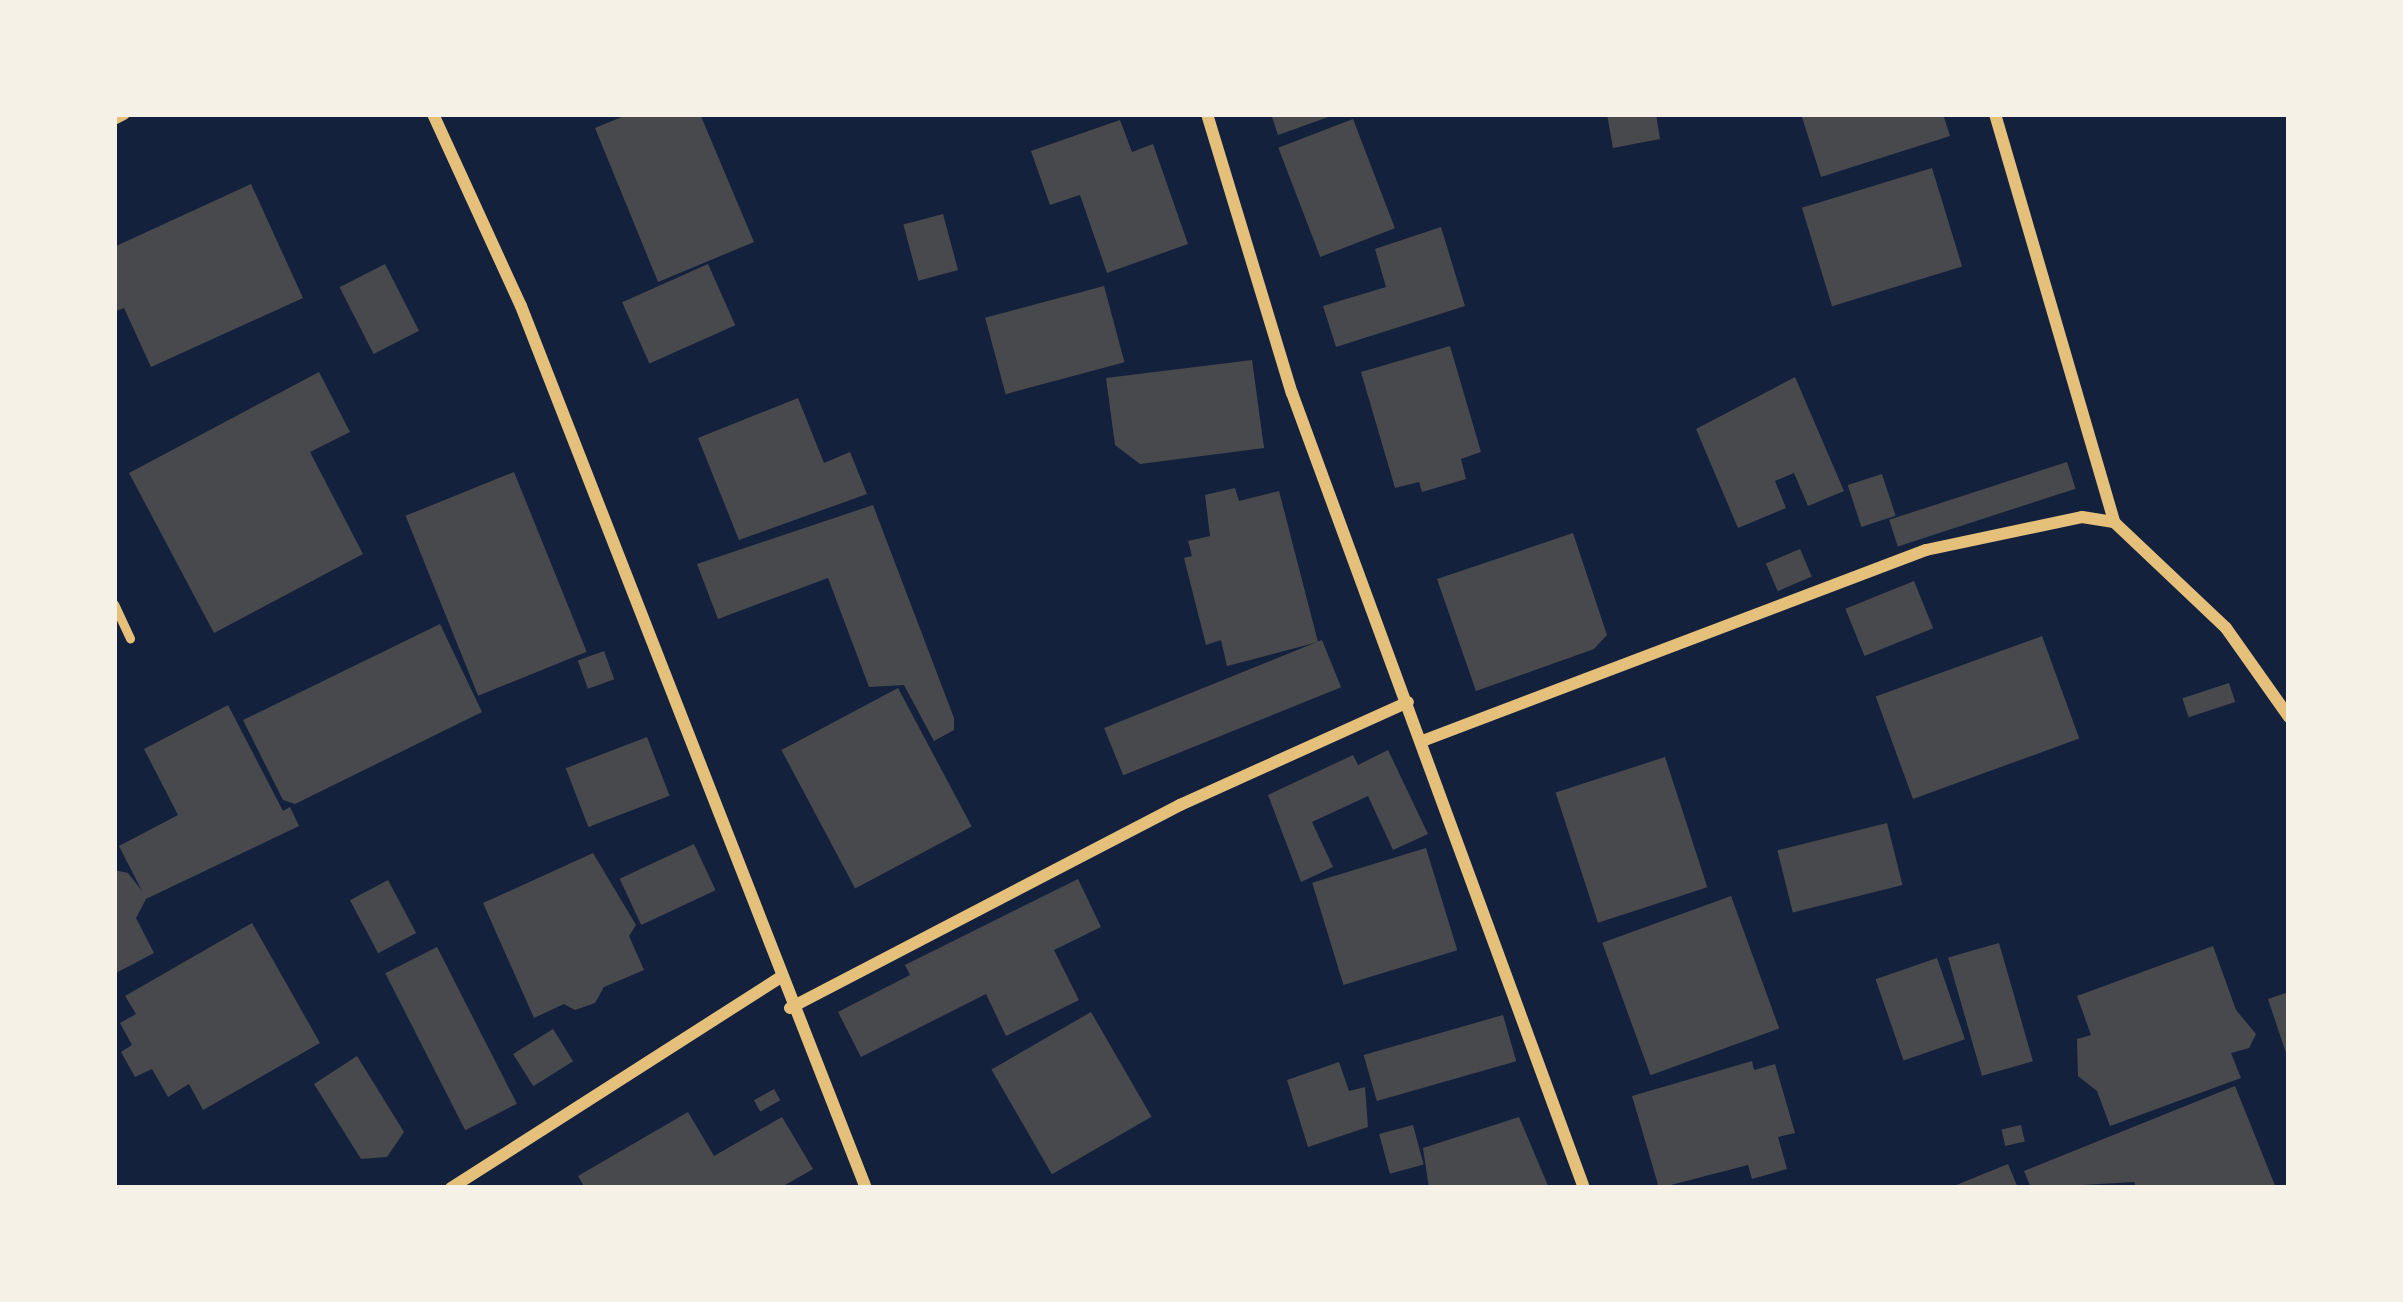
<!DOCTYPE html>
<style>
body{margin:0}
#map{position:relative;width:2403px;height:1302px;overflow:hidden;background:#14213d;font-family:"Open Sans",sans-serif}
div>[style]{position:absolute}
.building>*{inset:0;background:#48494c;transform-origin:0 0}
.service>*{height:9px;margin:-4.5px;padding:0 4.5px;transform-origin:4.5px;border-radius:4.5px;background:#e5c07b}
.minor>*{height:12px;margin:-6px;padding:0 6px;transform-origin:6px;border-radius:6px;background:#e5c07b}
span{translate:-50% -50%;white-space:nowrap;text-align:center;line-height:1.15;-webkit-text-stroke:9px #f6f1e7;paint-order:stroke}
.frame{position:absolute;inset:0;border:117px solid #f6f1e7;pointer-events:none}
</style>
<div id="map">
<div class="building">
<div style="clip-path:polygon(629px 114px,700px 114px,754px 242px,658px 282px,595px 128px)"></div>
<div style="clip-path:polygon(1271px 114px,1334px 114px,1334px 115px,1278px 135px)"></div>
<div style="clip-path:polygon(1607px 114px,1656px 114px,1660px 139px,1613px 148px)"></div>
<div style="clip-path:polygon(1801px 114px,1943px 114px,1950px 136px,1821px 177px)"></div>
<div style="left:1353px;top:119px;width:117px;height:80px;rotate:69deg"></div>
<div style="clip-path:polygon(1120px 120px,1132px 152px,1153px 144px,1188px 244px,1107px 273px,1080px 195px,1050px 205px,1031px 151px)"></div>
<div style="left:1932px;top:168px;width:103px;height:136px;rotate:73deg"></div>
<div style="clip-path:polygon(251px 184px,303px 298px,151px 367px,124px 308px,114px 312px,114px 247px)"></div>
<div style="left:943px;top:214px;width:58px;height:41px;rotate:75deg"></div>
<div style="clip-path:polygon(1441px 227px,1465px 306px,1336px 347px,1323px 306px,1386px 287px,1375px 249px)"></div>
<div style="left:385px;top:264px;width:75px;height:51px;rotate:63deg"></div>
<div style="left:708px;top:264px;width:67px;height:94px;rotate:66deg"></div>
<div style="left:1104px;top:286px;width:79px;height:123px;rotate:75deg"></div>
<div style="clip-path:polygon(1450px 346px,1481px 452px,1461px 459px,1466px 479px,1422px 492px,1419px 482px,1395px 488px,1361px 372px)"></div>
<div style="clip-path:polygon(1252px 360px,1264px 448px,1140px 464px,1115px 445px,1106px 378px)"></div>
<div style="clip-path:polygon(319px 372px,350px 432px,310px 452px,363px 554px,214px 633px,129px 473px)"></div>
<div style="clip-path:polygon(1795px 377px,1844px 491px,1808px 506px,1794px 473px,1775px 481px,1786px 508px,1738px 528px,1696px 429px)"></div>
<div style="clip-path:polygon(798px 398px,824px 463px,850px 452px,867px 494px,739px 540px,698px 438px)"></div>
<div style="left:2067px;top:462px;width:28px;height:187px;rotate:72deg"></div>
<div style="left:514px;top:472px;width:194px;height:117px;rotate:68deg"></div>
<div style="left:1882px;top:474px;width:44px;height:36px;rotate:72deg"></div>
<div style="clip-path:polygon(1235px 488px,1239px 501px,1279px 491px,1318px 642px,1227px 666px,1221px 640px,1206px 645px,1184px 558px,1192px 556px,1188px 541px,1210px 536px,1205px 495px)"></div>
<div style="clip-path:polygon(873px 505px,954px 718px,954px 730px,934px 741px,904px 685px,869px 687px,828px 578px,718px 619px,697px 564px)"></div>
<div style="clip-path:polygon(1573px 533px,1607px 635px,1594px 649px,1476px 691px,1437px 579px)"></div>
<div style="left:1800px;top:549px;width:30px;height:37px;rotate:67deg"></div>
<div style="left:1914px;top:581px;width:51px;height:74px;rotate:68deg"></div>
<div style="clip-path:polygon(440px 624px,482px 712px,295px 804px,283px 800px,243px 720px)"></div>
<div style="left:2042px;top:636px;width:109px;height:177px;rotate:70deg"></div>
<div style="left:1322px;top:640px;width:51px;height:235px;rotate:68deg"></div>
<div style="left:604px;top:651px;width:30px;height:28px;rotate:70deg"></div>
<div style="left:2229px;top:683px;width:20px;height:49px;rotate:72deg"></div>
<div style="left:898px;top:688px;width:157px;height:132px;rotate:62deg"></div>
<div style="clip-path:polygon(228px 705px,283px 811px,290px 807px,299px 826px,146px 899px,136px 918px,154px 953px,114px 974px,114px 870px,128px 873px,142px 891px,119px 846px,178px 815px,144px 749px)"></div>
<div style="left:647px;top:737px;width:63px;height:87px;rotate:69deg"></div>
<div style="clip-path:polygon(1388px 750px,1428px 834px,1393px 850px,1368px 796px,1312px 822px,1333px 867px,1301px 882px,1268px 795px,1353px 755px,1358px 765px)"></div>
<div style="left:1665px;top:757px;width:137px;height:115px;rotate:72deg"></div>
<div style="left:1887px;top:823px;width:64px;height:113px;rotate:76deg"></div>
<div style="left:694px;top:844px;width:51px;height:82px;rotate:65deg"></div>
<div style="left:1426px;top:848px;width:107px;height:119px;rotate:73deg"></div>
<div style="clip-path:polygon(593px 853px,636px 925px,629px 936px,644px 970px,604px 987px,595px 1003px,575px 1010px,564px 1004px,534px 1018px,483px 903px)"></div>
<div style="clip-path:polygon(1078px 879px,1101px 927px,1054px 950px,1079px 1000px,1006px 1036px,986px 994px,861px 1057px,838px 1012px,910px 975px,905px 965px)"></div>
<div style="left:388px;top:880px;width:60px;height:43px;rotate:62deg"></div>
<div style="left:1731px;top:896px;width:141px;height:137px;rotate:70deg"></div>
<div style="clip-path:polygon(252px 923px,320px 1043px,203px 1110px,189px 1084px,168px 1097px,152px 1069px,135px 1077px,121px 1052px,132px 1045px,120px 1023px,136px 1014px,125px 996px)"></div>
<div style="left:1999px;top:943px;width:123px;height:53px;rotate:74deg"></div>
<div style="clip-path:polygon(2213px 946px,2236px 1010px,2256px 1034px,2249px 1048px,2231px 1053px,2241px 1078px,2110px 1126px,2097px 1091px,2078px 1076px,2077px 1039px,2091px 1035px,2077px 996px)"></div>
<div style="left:437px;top:947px;width:176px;height:58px;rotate:63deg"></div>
<div style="left:1937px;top:958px;width:86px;height:65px;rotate:71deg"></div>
<div style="clip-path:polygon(2289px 992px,2289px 1059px,2288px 1059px,2268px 999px)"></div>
<div style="left:1091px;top:1012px;width:121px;height:115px;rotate:60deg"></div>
<div style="left:1503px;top:1015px;width:48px;height:145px;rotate:74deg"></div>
<div style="left:553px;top:1029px;width:38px;height:47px;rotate:58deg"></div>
<div style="clip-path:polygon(357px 1056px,404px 1132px,387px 1157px,361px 1159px,314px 1084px)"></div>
<div style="clip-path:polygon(1752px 1061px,1754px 1070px,1775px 1064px,1795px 1133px,1778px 1137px,1787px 1169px,1752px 1179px,1748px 1165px,1659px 1188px,1632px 1096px)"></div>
<div style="clip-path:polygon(1339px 1062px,1349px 1091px,1365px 1087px,1368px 1127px,1308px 1147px,1287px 1080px)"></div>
<div style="clip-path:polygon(2235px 1086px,2276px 1188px,2137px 1188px,2134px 1182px,2031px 1188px,2024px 1171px)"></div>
<div style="left:774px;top:1089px;width:13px;height:23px;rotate:61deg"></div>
<div style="clip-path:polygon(688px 1112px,714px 1156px,782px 1117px,813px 1169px,780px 1188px,585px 1188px,578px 1176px)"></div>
<div style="clip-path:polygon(1519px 1117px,1549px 1188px,1429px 1188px,1423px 1148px)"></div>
<div style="left:1413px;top:1125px;width:41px;height:35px;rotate:75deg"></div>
<div style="left:2021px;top:1125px;width:17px;height:20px;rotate:77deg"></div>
<div style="clip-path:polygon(2008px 1164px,2018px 1188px,1949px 1188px)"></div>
</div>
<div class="service">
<div style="left:114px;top:604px;width:38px;rotate:65deg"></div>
</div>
<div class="minor">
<div style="left:433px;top:114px;width:211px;rotate:65.4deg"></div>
<div style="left:521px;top:306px;width:947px;rotate:68.64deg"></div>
<div style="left:1207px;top:114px;width:292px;rotate:73.1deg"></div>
<div style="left:1292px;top:393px;width:847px;rotate:69.83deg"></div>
<div style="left:1995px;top:114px;width:425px;rotate:73.7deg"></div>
<div style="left:2114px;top:522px;width:154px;rotate:43.4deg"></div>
<div style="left:2226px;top:628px;width:109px;rotate:54.7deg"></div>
<div style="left:114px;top:119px;width:11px;rotate:-27deg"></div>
<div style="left:1425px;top:740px;width:536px;rotate:-20.77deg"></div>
<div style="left:1926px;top:550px;width:159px;rotate:-11.9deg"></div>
<div style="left:2082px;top:517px;width:32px;rotate:9deg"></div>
<div style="left:790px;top:1008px;width:440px;rotate:-27.5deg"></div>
<div style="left:1180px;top:805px;width:250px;rotate:-24.3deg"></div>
<div style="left:451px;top:1188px;width:390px;rotate:-32.6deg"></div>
</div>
<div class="frame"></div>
</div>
